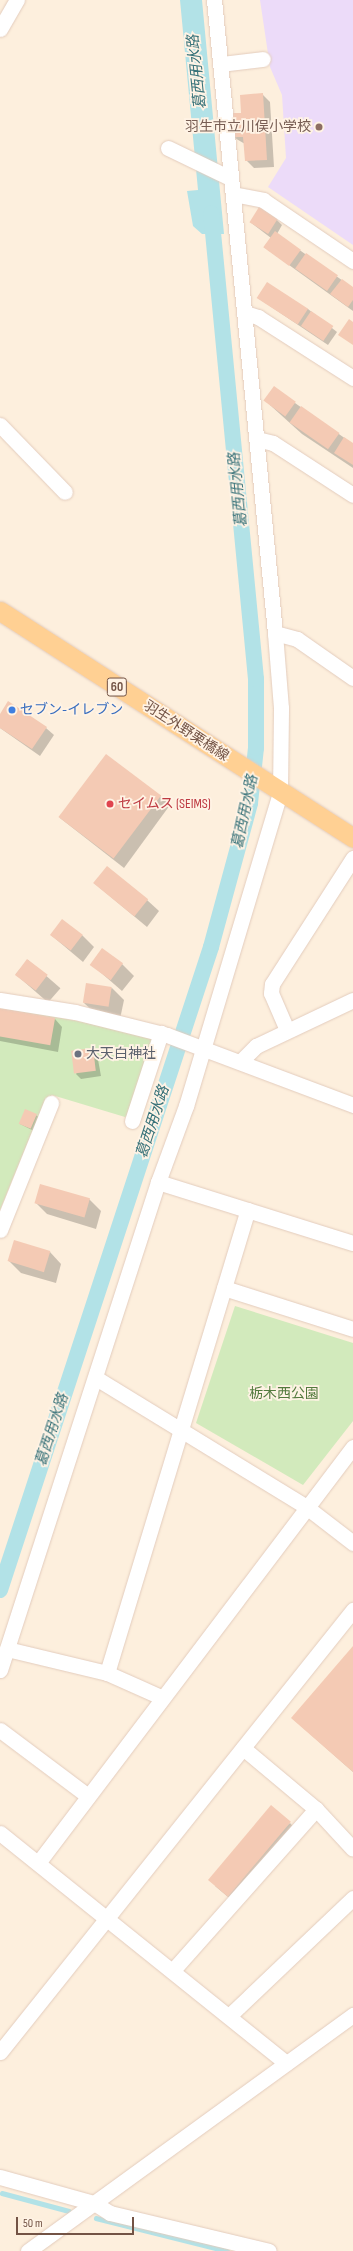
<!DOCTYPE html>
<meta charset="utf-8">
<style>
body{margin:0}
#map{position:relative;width:353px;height:2251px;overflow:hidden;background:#fdefdd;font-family:"Sofia Sans Condensed","Noto Sans JP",sans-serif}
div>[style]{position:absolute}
.education>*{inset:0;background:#ecdbf9}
.green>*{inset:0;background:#d2eabc}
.water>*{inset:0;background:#b2e2e7}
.shadow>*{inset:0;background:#0003;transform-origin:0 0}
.stream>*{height:4.5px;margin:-2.25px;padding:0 2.25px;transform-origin:2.25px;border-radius:2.25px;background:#b2e2e7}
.canal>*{height:16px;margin:-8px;padding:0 8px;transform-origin:8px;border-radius:8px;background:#b2e2e7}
.building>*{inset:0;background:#f4cab4;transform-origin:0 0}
.roads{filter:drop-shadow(0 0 1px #e3ccbd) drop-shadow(0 0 1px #e3ccbd)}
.minor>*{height:15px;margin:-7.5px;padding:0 7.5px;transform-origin:7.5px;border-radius:7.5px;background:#fff}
.major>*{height:19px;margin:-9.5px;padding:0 9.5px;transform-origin:9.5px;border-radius:9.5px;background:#ffd093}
.dots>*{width:11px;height:11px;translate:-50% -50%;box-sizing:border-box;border:2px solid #fff3e5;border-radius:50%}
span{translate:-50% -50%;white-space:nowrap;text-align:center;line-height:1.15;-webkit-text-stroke:3.5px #fff3e5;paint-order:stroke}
.shield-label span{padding:1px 3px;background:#fff3e5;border:1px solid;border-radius:3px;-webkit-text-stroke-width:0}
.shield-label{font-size:13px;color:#735345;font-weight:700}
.education-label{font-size:14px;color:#785e54}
.right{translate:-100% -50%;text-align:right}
.shop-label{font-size:14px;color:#366cbe}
.left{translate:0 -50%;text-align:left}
.street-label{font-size:14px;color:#735345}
.health-label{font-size:14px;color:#be3a42}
.worship-label{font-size:14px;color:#5b616d}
.park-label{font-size:14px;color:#537a3d}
.water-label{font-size:15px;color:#39737a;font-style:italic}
.scale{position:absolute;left:16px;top:2217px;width:118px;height:18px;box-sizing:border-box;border:2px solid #735345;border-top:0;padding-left:5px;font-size:12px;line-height:14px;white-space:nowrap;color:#735345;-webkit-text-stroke:3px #fff3e5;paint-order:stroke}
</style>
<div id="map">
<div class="education">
<div style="clip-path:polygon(260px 0,353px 0,353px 245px,268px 187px,286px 158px,282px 95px,270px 67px)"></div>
</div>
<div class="green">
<div style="clip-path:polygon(0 1006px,149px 1035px,153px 1043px,130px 1114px,125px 1117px,52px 1095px,43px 1105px,0 1210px)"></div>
<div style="clip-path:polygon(235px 1306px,353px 1343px,353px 1421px,303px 1485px,196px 1423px)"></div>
</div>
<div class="water">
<div style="clip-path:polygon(180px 0,202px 0,224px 234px,202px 234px,193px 226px,187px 191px,198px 190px)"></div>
</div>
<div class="shadow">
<div style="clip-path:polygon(262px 94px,270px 102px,274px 167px,254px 168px,246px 160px,245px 144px,233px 137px,242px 113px)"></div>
<div style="clip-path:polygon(277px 220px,282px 225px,277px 234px,353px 288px,353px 311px,264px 247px,271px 238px,250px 222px)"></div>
<div style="clip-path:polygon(258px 298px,308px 309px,337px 332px,328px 345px)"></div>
<div style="clip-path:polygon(295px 403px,353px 444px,353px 468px,302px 434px,270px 405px)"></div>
<div style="clip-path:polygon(0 716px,46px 728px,54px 735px,40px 756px,0 728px)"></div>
<div style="clip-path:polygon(160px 795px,170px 805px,124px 868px,60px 818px)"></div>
<div style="clip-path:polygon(94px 883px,147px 900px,159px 911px,147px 927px)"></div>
<div style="clip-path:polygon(51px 935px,82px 935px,94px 947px,83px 962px)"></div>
<div style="left:28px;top:960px;width:43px;height:19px;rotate:41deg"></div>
<div style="clip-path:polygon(91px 964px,122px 964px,134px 976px,122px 991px)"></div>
<div style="clip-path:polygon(112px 988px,124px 1000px,120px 1019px,96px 1014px,84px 1003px)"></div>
<div style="clip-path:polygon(0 1009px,55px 1019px,62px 1027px,58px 1052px,0 1041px)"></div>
<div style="clip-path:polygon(92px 1049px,97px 1054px,101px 1076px,81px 1079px,76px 1074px)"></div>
<div style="clip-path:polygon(26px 1110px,39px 1117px,34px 1131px,20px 1124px)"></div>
<div style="clip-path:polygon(89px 1199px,101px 1211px,96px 1229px,47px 1214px,35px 1202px)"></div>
<div style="clip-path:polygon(50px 1252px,61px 1264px,56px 1283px,21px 1273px,9px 1261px)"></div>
<div style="clip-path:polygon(353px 1648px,353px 1772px,292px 1718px)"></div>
<div style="clip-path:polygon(290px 1823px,297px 1831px,234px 1902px,215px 1886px)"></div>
</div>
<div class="stream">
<div style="left:2px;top:2193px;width:69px;rotate:15deg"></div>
<div style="left:96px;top:2218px;width:135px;rotate:14.1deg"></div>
</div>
<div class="canal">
<div style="left:0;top:1590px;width:677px;rotate:-71.83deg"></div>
<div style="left:211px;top:947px;width:149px;rotate:-74.8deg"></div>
<div style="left:250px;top:803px;width:55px;rotate:-83.8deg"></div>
<div style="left:256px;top:748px;width:69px;rotate:-90deg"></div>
<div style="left:256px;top:679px;width:468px;rotate:-95.5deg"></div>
</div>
<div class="building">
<div style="clip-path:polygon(263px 93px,267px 160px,245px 161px,243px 137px,232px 137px,231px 113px,241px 113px,240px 95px)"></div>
<div style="left:259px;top:207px;width:22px;height:18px;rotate:32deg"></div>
<div style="left:275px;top:231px;width:32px;height:20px;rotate:36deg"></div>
<div style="left:306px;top:253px;width:39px;height:19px;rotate:35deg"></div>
<div style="clip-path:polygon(342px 279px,353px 287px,353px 300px,348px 307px,330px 294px)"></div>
<div style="left:267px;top:282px;width:49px;height:19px;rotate:33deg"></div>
<div style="left:311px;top:311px;width:27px;height:18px;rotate:34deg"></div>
<div style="clip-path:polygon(349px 319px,353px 322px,353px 345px,338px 335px)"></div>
<div style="left:274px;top:386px;width:27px;height:18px;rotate:36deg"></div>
<div style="left:301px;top:406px;width:47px;height:20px;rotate:35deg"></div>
<div style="clip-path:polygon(344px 437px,353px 443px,353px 465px,334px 453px)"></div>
<div style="clip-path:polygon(8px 701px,47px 727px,32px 749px,0 728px,0 714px)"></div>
<div style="left:106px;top:754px;width:69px;height:79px;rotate:37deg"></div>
<div style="left:107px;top:866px;width:53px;height:22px;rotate:39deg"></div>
<div style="left:62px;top:919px;width:26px;height:20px;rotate:37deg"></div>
<div style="left:102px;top:948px;width:26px;height:21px;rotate:36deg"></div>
<div style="left:27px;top:959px;width:26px;height:20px;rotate:37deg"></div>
<div style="left:86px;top:983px;width:26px;height:20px;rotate:9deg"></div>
<div style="left:0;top:1008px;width:56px;height:28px;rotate:10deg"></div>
<div style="left:93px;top:1048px;width:23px;height:22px;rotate:83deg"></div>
<div style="left:25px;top:1109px;width:13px;height:16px;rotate:23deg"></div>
<div style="left:40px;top:1184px;width:52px;height:20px;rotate:16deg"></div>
<div style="left:14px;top:1240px;width:38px;height:22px;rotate:17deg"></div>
<div style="clip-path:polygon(353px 1646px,353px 1772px,291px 1718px)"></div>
<div style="left:271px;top:1805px;width:26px;height:98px;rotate:40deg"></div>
</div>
<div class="roads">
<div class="minor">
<div style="left:0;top:29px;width:34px;rotate:-60deg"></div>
<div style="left:221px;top:64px;width:42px;rotate:-6.8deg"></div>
<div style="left:168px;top:148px;width:69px;rotate:25.8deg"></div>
<div style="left:233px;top:194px;width:31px;rotate:11deg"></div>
<div style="left:263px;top:200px;width:109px;rotate:34.1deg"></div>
<div style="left:245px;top:313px;width:14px;rotate:17deg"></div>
<div style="left:258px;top:317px;width:113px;rotate:32.7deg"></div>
<div style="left:0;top:425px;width:93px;rotate:45.9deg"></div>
<div style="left:257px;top:439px;width:16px;rotate:14deg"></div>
<div style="left:273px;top:443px;width:95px;rotate:33deg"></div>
<div style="left:275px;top:633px;width:23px;rotate:15deg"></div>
<div style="left:297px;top:639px;width:68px;rotate:34.9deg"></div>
<div style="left:0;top:1000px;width:76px;rotate:9.1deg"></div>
<div style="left:75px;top:1012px;width:95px;rotate:14deg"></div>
<div style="left:167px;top:1035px;width:199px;rotate:20.6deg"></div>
<div style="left:287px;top:1030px;width:40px;rotate:-113.4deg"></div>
<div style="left:271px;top:993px;width:9px;rotate:-84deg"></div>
<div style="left:272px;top:984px;width:150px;rotate:-57.3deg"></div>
<div style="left:242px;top:1060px;width:20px;rotate:-45deg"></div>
<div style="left:256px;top:1046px;width:107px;rotate:-25.4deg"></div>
<div style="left:132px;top:1121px;width:93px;rotate:-71.8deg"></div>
<div style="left:158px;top:1182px;width:204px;rotate:17.4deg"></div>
<div style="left:0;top:1230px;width:137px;rotate:-68.1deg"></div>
<div style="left:224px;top:1288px;width:135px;rotate:17.6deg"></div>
<div style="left:96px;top:1378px;width:245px;rotate:31.5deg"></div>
<div style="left:305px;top:1506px;width:61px;rotate:37.6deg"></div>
<div style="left:7px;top:1649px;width:103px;rotate:13.5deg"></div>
<div style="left:107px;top:1673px;width:59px;rotate:24deg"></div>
<div style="left:0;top:1670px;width:513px;rotate:-72.06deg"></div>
<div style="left:158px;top:1182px;width:81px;rotate:-69.8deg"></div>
<div style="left:186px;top:1106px;width:328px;rotate:-73.3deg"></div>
<div style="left:280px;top:792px;width:84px;rotate:-89.3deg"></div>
<div style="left:281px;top:708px;width:75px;rotate:-94.6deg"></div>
<div style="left:275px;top:633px;width:636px;rotate:-95.5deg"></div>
<div style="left:107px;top:1673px;width:484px;rotate:-73.1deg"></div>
<div style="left:0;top:1730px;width:110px;rotate:36.9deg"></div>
<div style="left:243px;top:1748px;width:95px;rotate:39.9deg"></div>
<div style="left:316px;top:1809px;width:54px;rotate:47.2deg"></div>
<div style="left:0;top:1833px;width:367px;rotate:38.8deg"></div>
<div style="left:38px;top:1863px;width:522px;rotate:-52.87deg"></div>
<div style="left:174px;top:1969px;width:214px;rotate:-48.4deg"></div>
<div style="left:229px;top:2016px;width:171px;rotate:-43.6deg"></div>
<div style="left:0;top:2052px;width:566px;rotate:-51.39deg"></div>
<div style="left:0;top:2177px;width:98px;rotate:15.5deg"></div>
<div style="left:94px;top:2203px;width:19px;rotate:32deg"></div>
<div style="left:110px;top:2213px;width:163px;rotate:13.4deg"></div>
<div style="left:28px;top:2251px;width:402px;rotate:-36deg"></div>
</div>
<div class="major">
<div style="left:0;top:611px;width:420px;rotate:32.7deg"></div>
</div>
</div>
<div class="dots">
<div style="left:319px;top:127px;background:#8d6e63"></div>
<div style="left:12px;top:710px;background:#3f7fe0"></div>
<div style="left:110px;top:804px;background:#e0444e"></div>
<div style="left:78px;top:1054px;background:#6b7280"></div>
</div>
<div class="shield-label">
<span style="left:117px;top:687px">60</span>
</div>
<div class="education-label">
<span class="right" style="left:311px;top:127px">羽生市立川俣小学校</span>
</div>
<div class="shop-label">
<span class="left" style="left:20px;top:710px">セブン-イレブン</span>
</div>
<div class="street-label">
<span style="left:186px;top:731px;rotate:33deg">羽生外野栗橋線</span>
</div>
<div class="health-label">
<span class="left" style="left:118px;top:804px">セイムス (SEIMS)</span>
</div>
<div class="worship-label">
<span class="left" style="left:86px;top:1054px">大天白神社</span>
</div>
<div class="park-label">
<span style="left:284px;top:1394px">栃木西公園</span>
</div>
<div class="water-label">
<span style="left:197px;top:72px;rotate:-96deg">葛西用水路</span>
<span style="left:238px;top:490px;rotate:-96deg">葛西用水路</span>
<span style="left:245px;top:812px;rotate:-78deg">葛西用水路</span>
<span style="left:153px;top:1122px;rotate:-72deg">葛西用水路</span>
<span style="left:52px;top:1430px;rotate:-72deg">葛西用水路</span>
</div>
<div class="scale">50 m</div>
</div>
